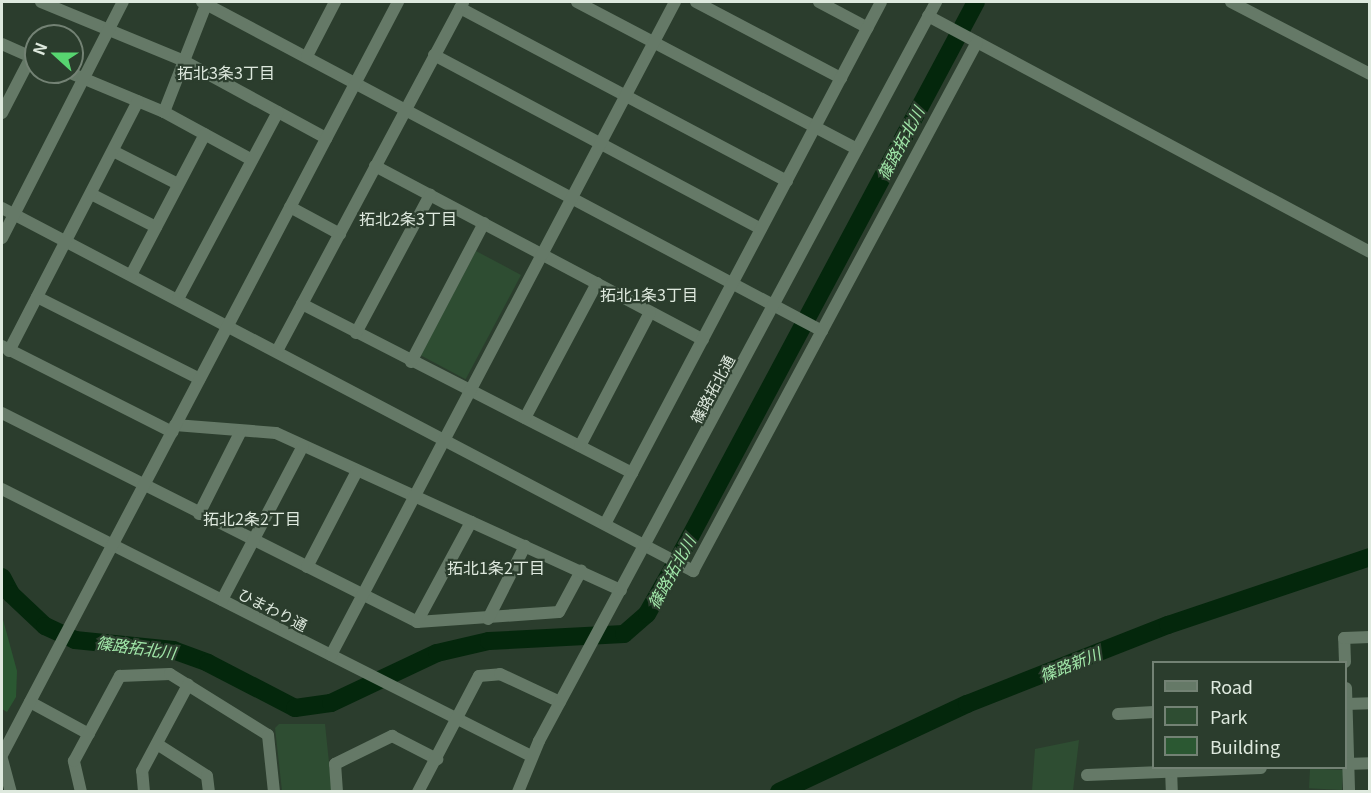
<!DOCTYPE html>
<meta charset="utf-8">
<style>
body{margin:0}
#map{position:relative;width:1371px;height:793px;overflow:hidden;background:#2b3d2d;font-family:Georgia,"Noto Sans JP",serif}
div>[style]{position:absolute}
.green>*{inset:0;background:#2e4d32;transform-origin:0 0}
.river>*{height:18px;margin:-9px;padding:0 9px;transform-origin:9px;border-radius:9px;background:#04270c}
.building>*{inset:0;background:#2b5832}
.minor>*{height:12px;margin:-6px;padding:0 6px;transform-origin:6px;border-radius:6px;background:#657967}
span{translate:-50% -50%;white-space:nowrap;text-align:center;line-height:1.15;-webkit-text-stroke:4.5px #2b3d2d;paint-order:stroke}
.street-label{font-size:15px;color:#dee9de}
.neighbourhood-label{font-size:16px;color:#dee9de}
.water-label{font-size:16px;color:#a1e7a9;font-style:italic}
.frame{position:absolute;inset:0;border:3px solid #dee9de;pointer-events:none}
.legend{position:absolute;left:1152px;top:661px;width:195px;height:108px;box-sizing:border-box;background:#2b3d2d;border:2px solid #738274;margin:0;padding:8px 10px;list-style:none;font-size:18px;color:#dee9de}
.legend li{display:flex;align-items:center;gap:12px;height:30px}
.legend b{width:30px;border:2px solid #738274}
.north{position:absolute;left:24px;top:24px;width:60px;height:60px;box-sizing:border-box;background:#2b3d2d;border:2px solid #738274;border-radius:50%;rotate:291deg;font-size:16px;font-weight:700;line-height:24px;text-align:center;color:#dee9de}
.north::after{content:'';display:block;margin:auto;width:21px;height:27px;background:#57d570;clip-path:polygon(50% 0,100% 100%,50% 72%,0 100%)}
</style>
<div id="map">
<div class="green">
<div style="left:476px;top:251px;width:51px;height:118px;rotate:28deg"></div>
<div style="clip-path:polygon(279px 724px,325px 724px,332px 791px,282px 791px,275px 728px)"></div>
<div style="clip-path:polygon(1079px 740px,1073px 791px,1032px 791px,1035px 749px)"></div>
<div style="left:1343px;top:770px;width:20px;height:33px;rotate:93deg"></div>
</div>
<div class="river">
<div style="left:2px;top:577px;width:19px;rotate:62deg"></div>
<div style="left:11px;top:594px;width:47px;rotate:43.3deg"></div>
<div style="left:45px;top:626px;width:33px;rotate:25deg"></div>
<div style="left:75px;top:640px;width:99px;rotate:5.8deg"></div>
<div style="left:173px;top:650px;width:37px;rotate:20deg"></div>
<div style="left:208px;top:663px;width:98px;rotate:27.3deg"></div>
<div style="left:295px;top:708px;width:36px;rotate:-8deg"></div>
<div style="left:331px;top:703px;width:117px;rotate:-25.3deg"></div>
<div style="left:437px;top:653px;width:53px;rotate:-13deg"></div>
<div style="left:489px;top:641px;width:135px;rotate:-3deg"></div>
<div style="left:624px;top:634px;width:30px;rotate:-41deg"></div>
<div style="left:647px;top:614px;width:73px;rotate:-60.6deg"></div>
<div style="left:683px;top:550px;width:621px;rotate:-61.87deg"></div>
<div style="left:779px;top:792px;width:208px;rotate:-25.1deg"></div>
<div style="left:967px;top:704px;width:216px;rotate:-21.5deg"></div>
<div style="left:1168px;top:625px;width:213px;rotate:-18.6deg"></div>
</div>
<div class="building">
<div style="clip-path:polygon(2px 616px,17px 671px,16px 697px,7px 712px,2px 709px)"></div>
</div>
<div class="minor">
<div style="left:41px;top:2px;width:155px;rotate:22.4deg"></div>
<div style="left:184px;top:61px;width:162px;rotate:28.5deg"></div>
<div style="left:202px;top:2px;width:702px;rotate:27.95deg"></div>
<div style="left:577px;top:2px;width:316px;rotate:27.7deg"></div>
<div style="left:696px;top:2px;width:164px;rotate:27.7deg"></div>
<div style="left:819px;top:2px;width:55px;rotate:28deg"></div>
<div style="left:1231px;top:2px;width:157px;rotate:27.4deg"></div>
<div style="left:460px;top:8px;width:370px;rotate:27.9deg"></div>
<div style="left:928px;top:16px;width:501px;rotate:28.1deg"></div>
<div style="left:2px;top:44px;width:37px;rotate:24deg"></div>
<div style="left:434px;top:55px;width:370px;rotate:28deg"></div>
<div style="left:307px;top:56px;width:61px;rotate:-62.6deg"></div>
<div style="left:68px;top:72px;width:104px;rotate:22.6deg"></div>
<div style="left:164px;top:112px;width:100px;rotate:28.6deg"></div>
<div style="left:164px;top:112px;width:118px;rotate:-68.6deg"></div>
<div style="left:2px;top:113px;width:63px;rotate:-62.6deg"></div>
<div style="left:113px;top:151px;width:73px;rotate:26.9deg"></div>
<div style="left:375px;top:166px;width:371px;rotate:27.9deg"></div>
<div style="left:91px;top:194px;width:73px;rotate:26.9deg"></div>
<div style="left:290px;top:207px;width:57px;rotate:28.4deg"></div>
<div style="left:2px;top:208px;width:781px;rotate:27.71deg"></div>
<div style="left:693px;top:571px;width:600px;rotate:-61.77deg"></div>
<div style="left:2px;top:238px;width:265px;rotate:-62.9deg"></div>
<div style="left:131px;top:275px;width:159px;rotate:-62.3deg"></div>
<div style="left:37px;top:297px;width:182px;rotate:26.7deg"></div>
<div style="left:178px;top:299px;width:212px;rotate:-61.9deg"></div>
<div style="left:302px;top:304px;width:371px;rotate:27.1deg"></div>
<div style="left:356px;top:333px;width:157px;rotate:-61.8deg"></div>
<div style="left:2px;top:346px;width:191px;rotate:26.8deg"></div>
<div style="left:9px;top:351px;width:281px;rotate:-62.7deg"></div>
<div style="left:277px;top:351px;width:395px;rotate:-61.9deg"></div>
<div style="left:411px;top:362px;width:157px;rotate:-62.3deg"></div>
<div style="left:2px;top:413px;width:465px;rotate:26.7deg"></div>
<div style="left:417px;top:622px;width:142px;rotate:-4deg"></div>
<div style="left:559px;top:612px;width:47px;rotate:-61.8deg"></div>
<div style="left:525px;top:418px;width:153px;rotate:-61.9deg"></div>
<div style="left:175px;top:425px;width:101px;rotate:4.5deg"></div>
<div style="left:276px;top:433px;width:379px;rotate:24.5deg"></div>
<div style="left:580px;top:446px;width:151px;rotate:-62.4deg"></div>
<div style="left:2px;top:489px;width:593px;rotate:26.78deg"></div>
<div style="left:199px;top:514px;width:93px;rotate:-63.2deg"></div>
<div style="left:605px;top:524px;width:590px;rotate:-62.13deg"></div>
<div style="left:307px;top:567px;width:108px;rotate:-62.5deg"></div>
<div style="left:222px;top:600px;width:174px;rotate:-62.3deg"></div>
<div style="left:488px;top:619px;width:82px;rotate:-63.1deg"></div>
<div style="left:417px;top:622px;width:114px;rotate:-61.6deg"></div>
<div style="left:331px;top:655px;width:738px;rotate:-62.22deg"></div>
<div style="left:1345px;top:662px;width:24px;rotate:-92deg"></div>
<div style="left:1344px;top:638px;width:26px;rotate:-2deg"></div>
<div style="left:1346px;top:688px;width:104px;rotate:88.3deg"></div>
<div style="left:30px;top:702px;width:67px;rotate:28.5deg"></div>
<div style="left:1346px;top:704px;width:24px;rotate:-2deg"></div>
<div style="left:1118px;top:714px;width:36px;rotate:-3deg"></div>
<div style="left:157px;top:744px;width:59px;rotate:32.6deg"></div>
<div style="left:207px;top:776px;width:16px;rotate:83deg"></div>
<div style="left:2px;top:755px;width:851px;rotate:-62.26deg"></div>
<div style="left:2px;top:759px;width:34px;rotate:75deg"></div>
<div style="left:1346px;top:764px;width:24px;rotate:-2deg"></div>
<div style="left:1171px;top:768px;width:24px;rotate:88deg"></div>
<div style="left:1087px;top:775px;width:174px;rotate:-2.3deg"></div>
<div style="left:81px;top:792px;width:32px;rotate:-103deg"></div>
<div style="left:74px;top:761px;width:97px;rotate:-61.6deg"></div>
<div style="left:120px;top:676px;width:50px;rotate:-2.3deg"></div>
<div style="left:170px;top:674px;width:115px;rotate:31.9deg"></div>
<div style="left:268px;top:735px;width:57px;rotate:84deg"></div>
<div style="left:144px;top:792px;width:21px;rotate:-95deg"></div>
<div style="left:142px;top:771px;width:98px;rotate:-61.9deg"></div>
<div style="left:337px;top:792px;width:28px;rotate:-94deg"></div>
<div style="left:335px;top:764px;width:64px;rotate:-26.2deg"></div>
<div style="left:392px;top:736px;width:51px;rotate:27.1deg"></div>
<div style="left:418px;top:792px;width:131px;rotate:-62.3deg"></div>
<div style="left:479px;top:676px;width:21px;rotate:-5deg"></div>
<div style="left:500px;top:674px;width:66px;rotate:25deg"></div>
<div style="left:518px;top:792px;width:55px;rotate:-67.6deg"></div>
<div style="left:539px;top:741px;width:839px;rotate:-61.75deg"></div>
</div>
<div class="street-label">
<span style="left:712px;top:389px;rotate:-62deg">篠路拓北通</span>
<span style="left:273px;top:609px;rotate:27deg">ひまわり通</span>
</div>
<div class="neighbourhood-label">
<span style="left:226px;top:72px">拓北3条3丁目</span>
<span style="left:408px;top:218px">拓北2条3丁目</span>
<span style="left:649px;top:294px">拓北1条3丁目</span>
<span style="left:252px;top:518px">拓北2条2丁目</span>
<span style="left:496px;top:567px">拓北1条2丁目</span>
</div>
<div class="water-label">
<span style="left:900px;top:143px;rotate:-62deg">篠路拓北川</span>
<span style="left:671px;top:572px;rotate:-61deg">篠路拓北川</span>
<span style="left:136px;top:647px;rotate:8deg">篠路拓北川</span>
<span style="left:1070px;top:664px;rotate:-22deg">篠路新川</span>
</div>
<div class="frame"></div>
<ul class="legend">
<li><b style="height:8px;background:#657967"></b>Road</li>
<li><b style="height:16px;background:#2e4d32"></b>Park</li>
<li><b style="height:16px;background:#2b5832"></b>Building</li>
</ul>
<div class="north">N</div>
</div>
